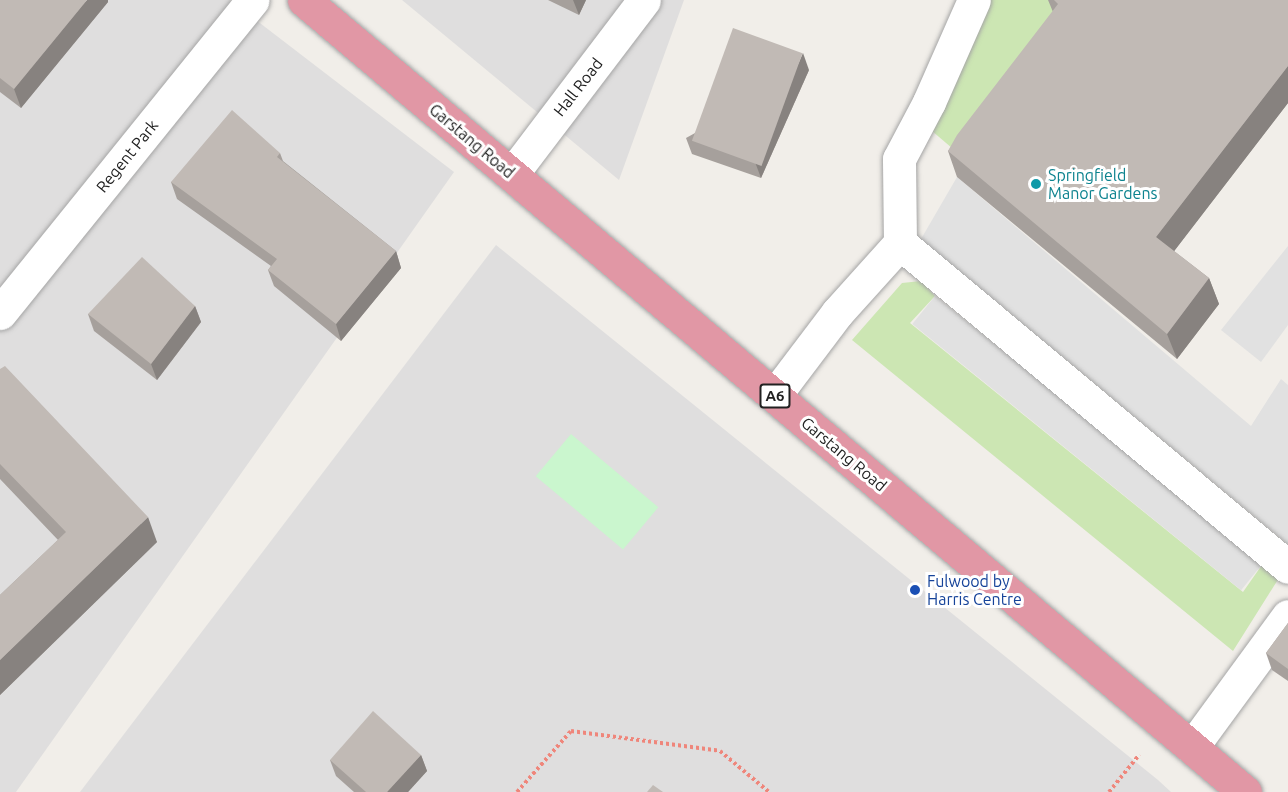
<!DOCTYPE html>
<style>
body{margin:0}
#map{position:relative;width:1288px;height:792px;overflow:hidden;background:#f1eee9;font-family:Ubuntu,sans-serif}
div>[style]{position:absolute}
.residential>*{inset:0;background:#dfdede}
.grass>*{inset:0;background:#cce6b3}
.park>*{inset:0;background:#caf6ce;transform-origin:0 0}
.parking>*{inset:0;background:#e1e1e1;transform-origin:0 0}
.path>*{height:4px;margin-top:-2px;transform-origin:0;background:repeating-linear-gradient(90deg,#ef867b 0 3px,transparent 0 6px)}
.roads{filter:drop-shadow(0 0 2px #a5a5a5) drop-shadow(0 0 2px #a5a5a5)}
.minor>*{height:33px;margin:-16.5px;padding:0 16.5px;transform-origin:16.5px;border-radius:16.5px;background:#fff}
.highway>*{height:33px;margin:-16.5px;padding:0 16.5px;transform-origin:16.5px;border-radius:16.5px;background:#e197a5}
.wall>*{inset:0;background:#a6a09c}
.shaded-wall>*{inset:0;background:#87827f}
.building>*{inset:0;background:#c1bab5;transform-origin:0 0}
.dots>*{width:16px;height:16px;translate:-50% -50%;box-sizing:border-box;border:3px solid #fff;border-radius:50%}
span{translate:-50% -50%;white-space:nowrap;text-align:center;line-height:1.15;-webkit-text-stroke:6px #fff;paint-order:stroke}
.shield-label span{padding:2px 4px;background:#fff;border:2px solid;border-radius:4px;-webkit-text-stroke-width:0}
.shield-label{font-size:15px;color:#212121;font-weight:700}
.street-label{font-size:16px;color:#212121}
.culture-label{font-size:16px;color:#0d838f}
.left{translate:0 -50%;text-align:left}
.transit-label{font-size:16px;color:#164399}
</style>
<div id="map">
<div class="residential">
<div style="clip-path:polygon(0 0,230px 0,454px 172px,16px 792px,0 792px)"></div>
<div style="clip-path:polygon(402px 0,684px 0,619px 180px)"></div>
<div style="clip-path:polygon(496px 245px,1158px 780px,1171px 792px,80px 792px)"></div>
</div>
<div class="grass">
<div style="clip-path:polygon(987px 0,1055px 0,1054px 16px,966px 160px,932px 131px)"></div>
<div style="clip-path:polygon(921px 281px,935px 296px,910px 323px,1243px 592px,1264px 562px,1279px 578px,1233px 651px,852px 340px,902px 283px)"></div>
</div>
<div class="park">
<div style="left:571px;top:434px;width:114px;height:55px;rotate:40deg"></div>
</div>
<div class="parking">
<div style="clip-path:polygon(957px 177px,1251px 426px,1281px 379px,1288px 385px,1288px 544px,921px 239px)"></div>
<div style="clip-path:polygon(1288px 246px,1288px 325px,1261px 362px,1221px 330px)"></div>
<div style="left:935px;top:296px;width:423px;height:36px;rotate:39deg"></div>
</div>
<div class="path">
<div style="left:517px;top:792px;width:81px;rotate:-48.5deg"></div>
<div style="left:571px;top:731px;width:150px;rotate:7.6deg"></div>
<div style="left:720px;top:751px;width:64px;rotate:39.9deg"></div>
<div style="left:1109px;top:792px;width:48px;rotate:-51deg"></div>
</div>
<div class="roads">
<div class="minor">
<div style="left:512px;top:174px;width:218px;rotate:-52.8deg"></div>
<div style="left:900px;top:243px;width:505px;rotate:39.86deg"></div>
<div style="left:0;top:313px;width:402px;rotate:-51.1deg"></div>
<div style="left:775px;top:395px;width:103px;rotate:-52.9deg"></div>
<div style="left:837px;top:313px;width:94px;rotate:-48deg"></div>
<div style="left:900px;top:243px;width:84px;rotate:-90.7deg"></div>
<div style="left:899px;top:159px;width:64px;rotate:-62.2deg"></div>
<div style="left:929px;top:102px;width:111px;rotate:-66.2deg"></div>
<div style="left:1192px;top:747px;width:162px;rotate:-53.8deg"></div>
</div>
<div class="highway">
<div style="left:304px;top:0;width:1230px;rotate:40.09deg"></div>
</div>
</div>
<div class="wall">
<div style="clip-path:polygon(0 0,108px 2px,21px 108px,0 92px)"></div>
<div style="clip-path:polygon(548px 0,586px 0,579px 15px)"></div>
<div style="clip-path:polygon(1048px 0,1288px 0,1288px 103px,1174px 251px,1209px 278px,1219px 304px,1177px 359px,957px 177px,948px 151px,1053px 12px)"></div>
<div style="clip-path:polygon(809px 70px,761px 178px,692px 154px,686px 138px)"></div>
<div style="clip-path:polygon(280px 153px,283px 161px,396px 251px,401px 268px,341px 341px,274px 286px,268px 270px,271px 266px,177px 199px,171px 182px)"></div>
<div style="clip-path:polygon(195px 306px,201px 322px,157px 380px,94px 331px,88px 314px)"></div>
<div style="clip-path:polygon(0 369px,157px 542px,0 695px,0 595px,58px 540px,0 479px)"></div>
<div style="clip-path:polygon(1288px 623px,1288px 681px,1272px 670px,1266px 653px)"></div>
<div style="clip-path:polygon(421px 755px,427px 771px,408px 792px,354px 792px,336px 776px,330px 760px)"></div>
</div>
<div class="shaded-wall">
<div style="clip-path:polygon(87px 0,108px 0,108px 2px,21px 108px,14px 89px)"></div>
<div style="clip-path:polygon(573px 0,586px 0,579px 15px)"></div>
<div style="clip-path:polygon(803px 53px,809px 70px,761px 178px,755px 162px)"></div>
<div style="clip-path:polygon(1288px 66px,1288px 103px,1165px 263px,1156px 237px)"></div>
<div style="clip-path:polygon(396px 251px,401px 268px,341px 341px,336px 324px)"></div>
<div style="clip-path:polygon(1209px 278px,1219px 304px,1177px 359px,1167px 334px)"></div>
<div style="clip-path:polygon(195px 306px,201px 322px,157px 380px,151px 364px)"></div>
<div style="clip-path:polygon(148px 517px,157px 542px,0 695px,0 660px)"></div>
<div style="clip-path:polygon(421px 755px,427px 771px,408px 792px,387px 792px)"></div>
</div>
<div class="building">
<div style="clip-path:polygon(0 0,87px 0,14px 89px,0 78px)"></div>
<div style="clip-path:polygon(1054px 0,1288px 0,1288px 66px,1156px 237px,1209px 278px,1167px 334px,948px 151px,957px 135px,1058px 4px)"></div>
<div style="left:733px;top:28px;width:74px;height:120px;rotate:20deg"></div>
<div style="clip-path:polygon(232px 110px,280px 153px,277px 157px,396px 251px,336px 324px,268px 270px,277px 259px,171px 182px)"></div>
<div style="clip-path:polygon(142px 257px,195px 306px,151px 364px,88px 314px)"></div>
<div style="clip-path:polygon(5px 366px,148px 517px,0 660px,0 595px,66px 532px,0 464px,0 369px)"></div>
<div style="clip-path:polygon(1288px 623px,1288px 669px,1266px 653px)"></div>
<div style="clip-path:polygon(373px 711px,421px 755px,387px 792px,366px 792px,330px 760px)"></div>
<div style="clip-path:polygon(653px 785px,663px 792px,647px 792px)"></div>
</div>
<div class="dots">
<div style="left:1036px;top:184px;background:#0f9aa8"></div>
<div style="left:915px;top:590px;background:#1a4fb4"></div>
</div>
<div class="shield-label">
<span style="left:775px;top:396px">A6</span>
</div>
<div class="street-label">
<span style="left:578px;top:87px;rotate:-52deg">Hall Road</span>
<span style="left:472px;top:141px;rotate:40deg">Garstang Road</span>
<span style="left:127px;top:156px;rotate:-51deg">Regent Park</span>
<span style="left:844px;top:454px;rotate:40deg">Garstang Road</span>
</div>
<div class="culture-label">
<span class="left" style="left:1048px;top:184px">Springfield<br>Manor Gardens</span>
</div>
<div class="transit-label">
<span class="left" style="left:927px;top:590px">Fulwood by<br>Harris Centre</span>
</div>
</div>
